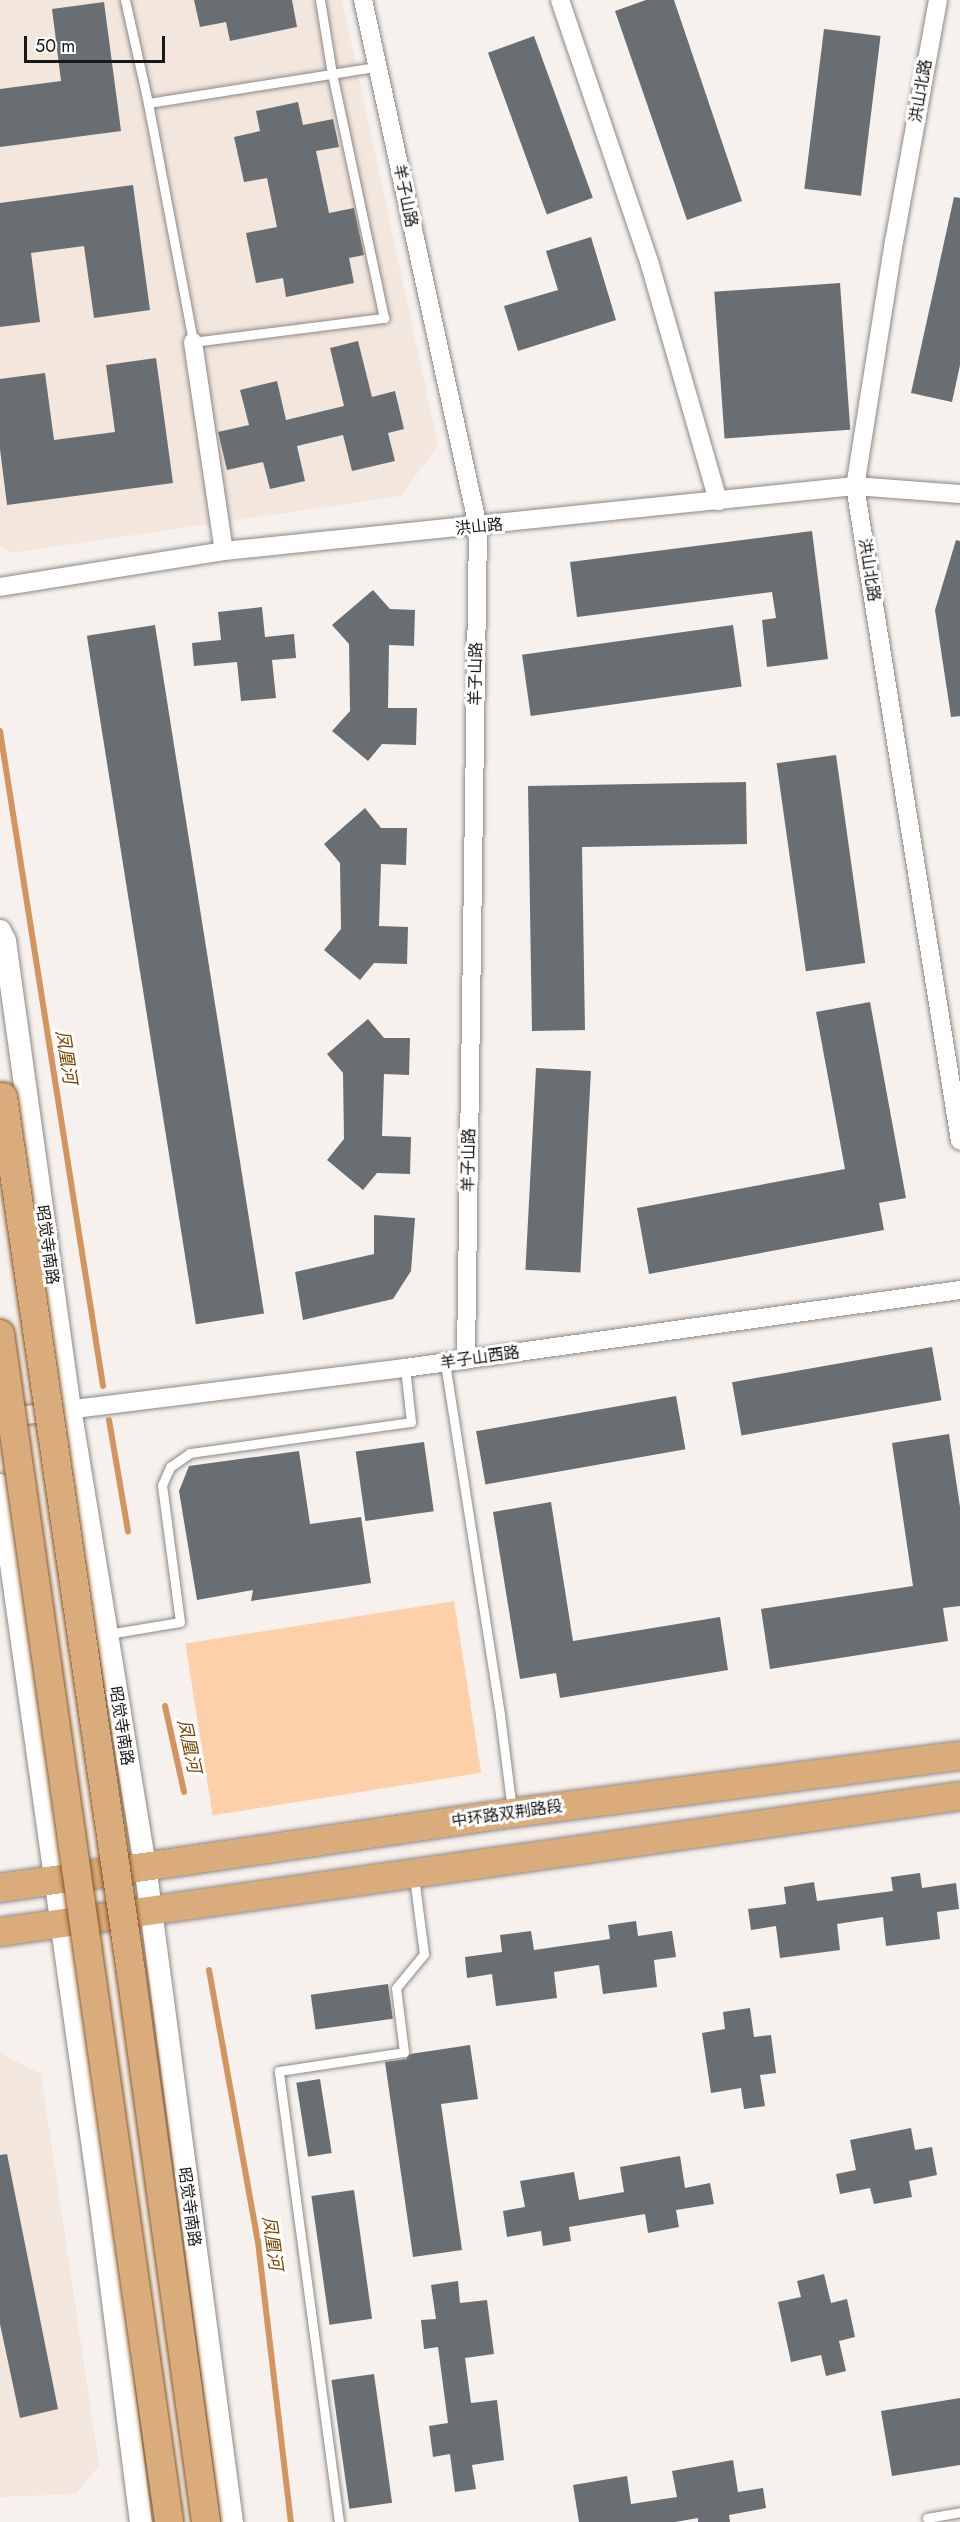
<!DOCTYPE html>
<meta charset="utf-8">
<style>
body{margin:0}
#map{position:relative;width:960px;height:2522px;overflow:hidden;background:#f6f1ed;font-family:Jost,"Noto Sans SC",sans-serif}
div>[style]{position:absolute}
.built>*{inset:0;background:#f2e6dd}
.green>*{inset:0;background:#fed0a9;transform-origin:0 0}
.stream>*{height:6px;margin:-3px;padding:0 3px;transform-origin:3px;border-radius:3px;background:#d19560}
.building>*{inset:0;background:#696e72;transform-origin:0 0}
.roads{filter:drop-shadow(0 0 2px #8d8884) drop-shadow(0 0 2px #8d8884)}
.service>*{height:9px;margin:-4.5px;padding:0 4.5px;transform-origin:4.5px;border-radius:4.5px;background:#fff}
.minor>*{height:18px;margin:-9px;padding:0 9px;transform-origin:9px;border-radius:9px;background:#fff}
.tertiary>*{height:22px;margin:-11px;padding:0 11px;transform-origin:11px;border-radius:11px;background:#fff}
.primary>*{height:28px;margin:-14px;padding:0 14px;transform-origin:14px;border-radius:14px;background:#daac7b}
.bridges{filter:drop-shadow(0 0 2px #87541e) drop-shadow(0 0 2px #87541e)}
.primary-bridge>*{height:28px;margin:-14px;padding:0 14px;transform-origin:14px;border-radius:14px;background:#daac7b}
span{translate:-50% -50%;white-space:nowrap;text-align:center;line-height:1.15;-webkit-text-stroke:6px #fff;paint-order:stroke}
.street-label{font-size:16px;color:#191816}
.water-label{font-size:18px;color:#7b4400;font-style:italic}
.scale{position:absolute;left:24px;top:36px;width:141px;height:27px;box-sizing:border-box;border:3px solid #191816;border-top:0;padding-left:8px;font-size:18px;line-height:21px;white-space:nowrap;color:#191816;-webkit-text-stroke:4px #fff;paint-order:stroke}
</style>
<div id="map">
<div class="built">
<div style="clip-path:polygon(0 0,342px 0,438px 445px,401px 496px,10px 553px,0 546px)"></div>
<div style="clip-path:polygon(0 2053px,41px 2074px,99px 2465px,76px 2494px,0 2497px)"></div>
</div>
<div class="green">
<div style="left:454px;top:1601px;width:174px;height:272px;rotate:81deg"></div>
</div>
<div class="stream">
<div style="left:0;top:731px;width:663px;rotate:81.06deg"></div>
<div style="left:109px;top:1420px;width:113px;rotate:80.3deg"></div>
<div style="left:165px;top:1706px;width:88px;rotate:77.5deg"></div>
<div style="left:209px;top:1970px;width:276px;rotate:79.8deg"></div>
<div style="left:258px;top:2242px;width:282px;rotate:83.3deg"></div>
</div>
<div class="building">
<div style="clip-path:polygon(194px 0,292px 0,297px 27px,230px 41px,226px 22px,200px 27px)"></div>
<div style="clip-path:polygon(646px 0,674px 0,742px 201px,687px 220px,615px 11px)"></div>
<div style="clip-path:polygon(104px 2px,121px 131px,0 147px,0 89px,61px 81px,52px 9px)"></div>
<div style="left:824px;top:29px;width:57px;height:161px;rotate:7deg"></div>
<div style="left:534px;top:36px;width:172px;height:49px;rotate:70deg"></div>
<div style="clip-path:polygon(298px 102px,303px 125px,333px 119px,339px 147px,316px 151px,329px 213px,354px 208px,364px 255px,349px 258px,354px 283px,286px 297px,283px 278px,256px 283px,246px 233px,277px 227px,267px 178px,244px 182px,234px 137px,260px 131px,256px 111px)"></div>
<div style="clip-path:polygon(133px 185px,150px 310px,94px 318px,84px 246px,31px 253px,40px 322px,0 327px,0 203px)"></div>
<div style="clip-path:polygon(954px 197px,960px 198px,960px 365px,952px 402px,911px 393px)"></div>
<div style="clip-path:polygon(591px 237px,616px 320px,518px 351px,504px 306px,558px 290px,546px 251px)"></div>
<div style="left:840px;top:283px;width:147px;height:126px;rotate:86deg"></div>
<div style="clip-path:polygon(358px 341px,372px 397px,395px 391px,404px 429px,388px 433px,395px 461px,352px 471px,343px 435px,297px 446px,305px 481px,270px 489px,263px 462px,227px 470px,218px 432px,249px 425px,240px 390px,277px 381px,286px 420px,344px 406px,330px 348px)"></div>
<div style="clip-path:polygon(156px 358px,173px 483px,7px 505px,0 449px,0 379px,45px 373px,54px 440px,115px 432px,106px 365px)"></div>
<div style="clip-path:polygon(812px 531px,828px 659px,767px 667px,762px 620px,776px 618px,772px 592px,577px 617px,570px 562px)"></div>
<div style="clip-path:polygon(956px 540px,960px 541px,960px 716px,951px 717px,935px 610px)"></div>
<div style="clip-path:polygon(373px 590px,390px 609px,415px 610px,414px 646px,389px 645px,388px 708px,417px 708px,416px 745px,382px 744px,368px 761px,332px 731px,350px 711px,349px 644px,332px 625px)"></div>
<div style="clip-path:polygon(262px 607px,265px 637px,294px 634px,296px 658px,272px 660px,276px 698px,241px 701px,237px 662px,194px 666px,192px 643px,221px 640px,218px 612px)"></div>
<div style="left:155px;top:625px;width:697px;height:69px;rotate:81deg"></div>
<div style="left:733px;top:625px;width:62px;height:213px;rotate:82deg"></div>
<div style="left:836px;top:755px;width:210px;height:60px;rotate:82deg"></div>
<div style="clip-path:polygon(746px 782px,747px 844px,582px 847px,585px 1030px,532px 1031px,528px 786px)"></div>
<div style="clip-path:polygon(365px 808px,381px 828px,407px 828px,406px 865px,381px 864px,379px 926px,408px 927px,407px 964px,374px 963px,360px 980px,324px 950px,341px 929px,340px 863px,324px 844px)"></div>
<div style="clip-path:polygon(870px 1002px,906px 1198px,879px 1203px,884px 1230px,649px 1274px,637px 1208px,845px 1169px,816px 1012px)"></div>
<div style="clip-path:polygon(368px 1019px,384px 1038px,410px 1038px,409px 1075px,384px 1074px,382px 1136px,411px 1137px,410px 1174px,377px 1173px,363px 1190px,327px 1160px,344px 1139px,343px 1073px,327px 1054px)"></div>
<div style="left:536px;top:1068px;width:55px;height:202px;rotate:3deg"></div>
<div style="clip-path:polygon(374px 1215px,415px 1218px,411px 1271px,393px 1299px,303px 1320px,295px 1272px,374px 1254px)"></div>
<div style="left:932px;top:1347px;width:54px;height:203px;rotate:80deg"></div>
<div style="left:676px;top:1396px;width:54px;height:203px;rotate:80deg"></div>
<div style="clip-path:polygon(949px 1434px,960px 1507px,960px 1606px,943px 1608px,948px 1641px,770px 1669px,761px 1609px,913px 1586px,892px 1443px)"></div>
<div style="left:424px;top:1442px;width:70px;height:69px;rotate:82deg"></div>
<div style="clip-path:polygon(299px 1451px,310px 1524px,361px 1517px,371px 1583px,251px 1601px,253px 1590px,197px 1600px,179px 1491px,189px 1466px)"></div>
<div style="clip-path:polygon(551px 1502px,573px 1641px,720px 1617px,728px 1670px,560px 1698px,556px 1673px,520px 1679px,493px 1512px)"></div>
<div style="clip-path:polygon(920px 1873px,922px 1888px,956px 1883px,959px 1909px,937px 1912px,940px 1939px,886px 1946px,883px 1917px,837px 1924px,840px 1950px,780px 1958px,776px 1926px,751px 1930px,748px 1909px,786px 1904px,784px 1887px,814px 1882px,817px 1901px,893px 1891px,891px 1877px)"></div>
<div style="clip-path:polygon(636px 1921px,638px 1936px,672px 1931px,676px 1957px,654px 1960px,657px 1987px,603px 1994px,599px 1965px,554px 1972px,557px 1998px,496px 2006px,492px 1974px,467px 1978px,465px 1957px,502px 1952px,500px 1935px,531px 1931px,534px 1950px,610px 1939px,608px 1925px)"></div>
<div style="left:388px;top:1984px;width:35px;height:78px;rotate:82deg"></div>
<div style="clip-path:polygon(750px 2008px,754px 2037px,771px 2035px,776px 2073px,760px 2075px,765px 2106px,744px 2109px,741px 2088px,711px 2093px,702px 2033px,725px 2029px,723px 2012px)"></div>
<div style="clip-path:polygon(470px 2045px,478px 2099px,441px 2104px,462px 2250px,413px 2257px,385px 2062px,406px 2059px,410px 2054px)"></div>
<div style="left:320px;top:2079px;width:75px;height:24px;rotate:81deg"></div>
<div style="clip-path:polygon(911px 2128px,915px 2150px,932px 2147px,937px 2175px,909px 2181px,912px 2197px,874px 2204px,870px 2188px,840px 2194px,836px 2174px,856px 2170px,850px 2140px)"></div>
<div style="clip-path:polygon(7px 2154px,58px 2409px,20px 2418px,0 2324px,0 2155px)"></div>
<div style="clip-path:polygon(680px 2156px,685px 2188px,710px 2183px,714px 2204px,676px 2210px,679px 2227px,648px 2233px,645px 2214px,569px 2227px,571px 2241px,543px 2246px,541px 2231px,507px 2237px,503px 2211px,525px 2207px,520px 2181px,574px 2172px,579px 2200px,624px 2192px,620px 2167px)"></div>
<div style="left:354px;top:2190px;width:130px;height:43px;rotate:82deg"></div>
<div style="clip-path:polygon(824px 2274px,831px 2303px,847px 2299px,855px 2337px,839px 2341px,846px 2371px,826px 2376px,821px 2355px,791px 2362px,778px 2302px,801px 2297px,797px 2281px)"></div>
<div style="clip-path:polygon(458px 2281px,460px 2303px,487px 2300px,494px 2354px,465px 2358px,471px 2403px,497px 2400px,504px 2460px,472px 2465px,476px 2489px,455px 2492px,450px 2454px,433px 2457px,429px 2426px,448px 2423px,438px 2347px,424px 2349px,421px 2320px,436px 2319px,431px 2285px)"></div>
<div style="left:374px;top:2374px;width:130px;height:43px;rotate:82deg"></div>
<div style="clip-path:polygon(960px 2398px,960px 2465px,892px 2476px,881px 2411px)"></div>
<div style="clip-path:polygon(733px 2460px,738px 2492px,763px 2488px,766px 2508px,729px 2515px,730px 2522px,698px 2522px,698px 2518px,675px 2522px,579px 2522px,573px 2485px,627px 2476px,631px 2504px,677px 2497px,672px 2471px)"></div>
</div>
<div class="roads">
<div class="service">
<div style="left:125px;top:0;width:106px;rotate:77.4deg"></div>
<div style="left:148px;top:103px;width:243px;rotate:79.3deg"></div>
<div style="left:193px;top:342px;width:193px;rotate:-7.2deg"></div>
<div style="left:384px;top:318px;width:249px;rotate:-102deg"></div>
<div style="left:332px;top:74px;width:75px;rotate:-99.2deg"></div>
<div style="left:148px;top:103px;width:231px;rotate:-9deg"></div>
<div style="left:445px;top:1363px;width:356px;rotate:81.1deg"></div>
<div style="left:500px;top:1715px;width:96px;rotate:82.8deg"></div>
<div style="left:108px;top:1634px;width:73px;rotate:-9.5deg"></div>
<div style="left:180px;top:1622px;width:138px;rotate:-97.5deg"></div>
<div style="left:162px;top:1485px;width:20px;rotate:-66deg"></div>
<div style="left:170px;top:1467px;width:24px;rotate:-35deg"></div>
<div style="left:190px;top:1453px;width:223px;rotate:-8deg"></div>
<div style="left:411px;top:1422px;width:54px;rotate:-96.3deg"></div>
<div style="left:927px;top:2518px;width:34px;rotate:-10deg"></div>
<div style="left:339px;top:2522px;width:455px;rotate:-97.6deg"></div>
<div style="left:279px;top:2071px;width:126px;rotate:-8.6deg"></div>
<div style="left:404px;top:2052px;width:64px;rotate:-97.1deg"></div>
<div style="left:396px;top:1988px;width:44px;rotate:-50.5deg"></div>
<div style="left:424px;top:1954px;width:78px;rotate:-97.4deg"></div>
</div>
<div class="minor">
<div style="left:363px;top:0;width:539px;rotate:77.69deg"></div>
<div style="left:478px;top:527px;width:833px;rotate:90.83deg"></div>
<div style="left:560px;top:0;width:280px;rotate:71.2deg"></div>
<div style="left:650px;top:265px;width:246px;rotate:73.9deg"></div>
<div style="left:938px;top:0;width:245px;rotate:100.3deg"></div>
<div style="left:894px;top:241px;width:248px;rotate:99deg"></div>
<div style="left:855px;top:486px;width:663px;rotate:80.89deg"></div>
<div style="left:193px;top:342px;width:211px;rotate:81.6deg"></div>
<div style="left:0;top:587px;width:227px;rotate:-9.1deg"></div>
<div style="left:224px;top:551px;width:634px;rotate:-5.88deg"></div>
<div style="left:855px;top:486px;width:105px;rotate:4.4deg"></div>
<div style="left:2px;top:1418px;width:406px;rotate:-7.1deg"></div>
<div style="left:405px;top:1368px;width:560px;rotate:-8deg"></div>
</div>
<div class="tertiary">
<div style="left:0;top:931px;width:11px;rotate:63deg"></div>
<div style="left:5px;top:941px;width:472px;rotate:82.1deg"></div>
<div style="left:70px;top:1408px;width:463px;rotate:80.7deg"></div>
<div style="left:145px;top:1865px;width:663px;rotate:82.46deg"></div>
<div style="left:0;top:1485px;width:720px;rotate:82.02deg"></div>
<div style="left:100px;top:2198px;width:327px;rotate:82.8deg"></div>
</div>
<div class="primary">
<div style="left:0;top:1888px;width:517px;rotate:-8.33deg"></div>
<div style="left:512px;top:1813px;width:452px;rotate:-7.3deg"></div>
<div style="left:0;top:1932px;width:970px;rotate:-8.06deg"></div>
</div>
</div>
<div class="bridges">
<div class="primary-bridge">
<div style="left:3px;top:1097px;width:884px;rotate:81.68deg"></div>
<div style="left:131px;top:1972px;width:555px;rotate:82.23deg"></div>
<div style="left:0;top:1334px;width:1200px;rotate:81.9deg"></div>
</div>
</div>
<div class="street-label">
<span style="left:921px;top:91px;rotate:-80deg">洪山北路</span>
<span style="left:405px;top:196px;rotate:78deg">羊子山路</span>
<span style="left:479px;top:527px;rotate:-6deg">洪山路</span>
<span style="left:869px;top:570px;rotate:81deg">洪山北路</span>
<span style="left:476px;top:674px;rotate:-89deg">羊子山路</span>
<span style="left:469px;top:1160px;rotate:-89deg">羊子山路</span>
<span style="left:47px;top:1245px;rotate:82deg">昭觉寺南路</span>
<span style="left:480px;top:1358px;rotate:-8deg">羊子山西路</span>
<span style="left:121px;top:1726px;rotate:81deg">昭觉寺南路</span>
<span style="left:507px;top:1814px;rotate:-8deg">中环路双荆路段</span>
<span style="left:189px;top:2207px;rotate:82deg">昭觉寺南路</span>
</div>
<div class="water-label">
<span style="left:66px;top:1057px;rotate:81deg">凤凰河</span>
<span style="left:189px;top:1746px;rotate:78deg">凤凰河</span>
<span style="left:272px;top:2243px;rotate:82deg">凤凰河</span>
</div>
<div class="scale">50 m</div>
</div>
